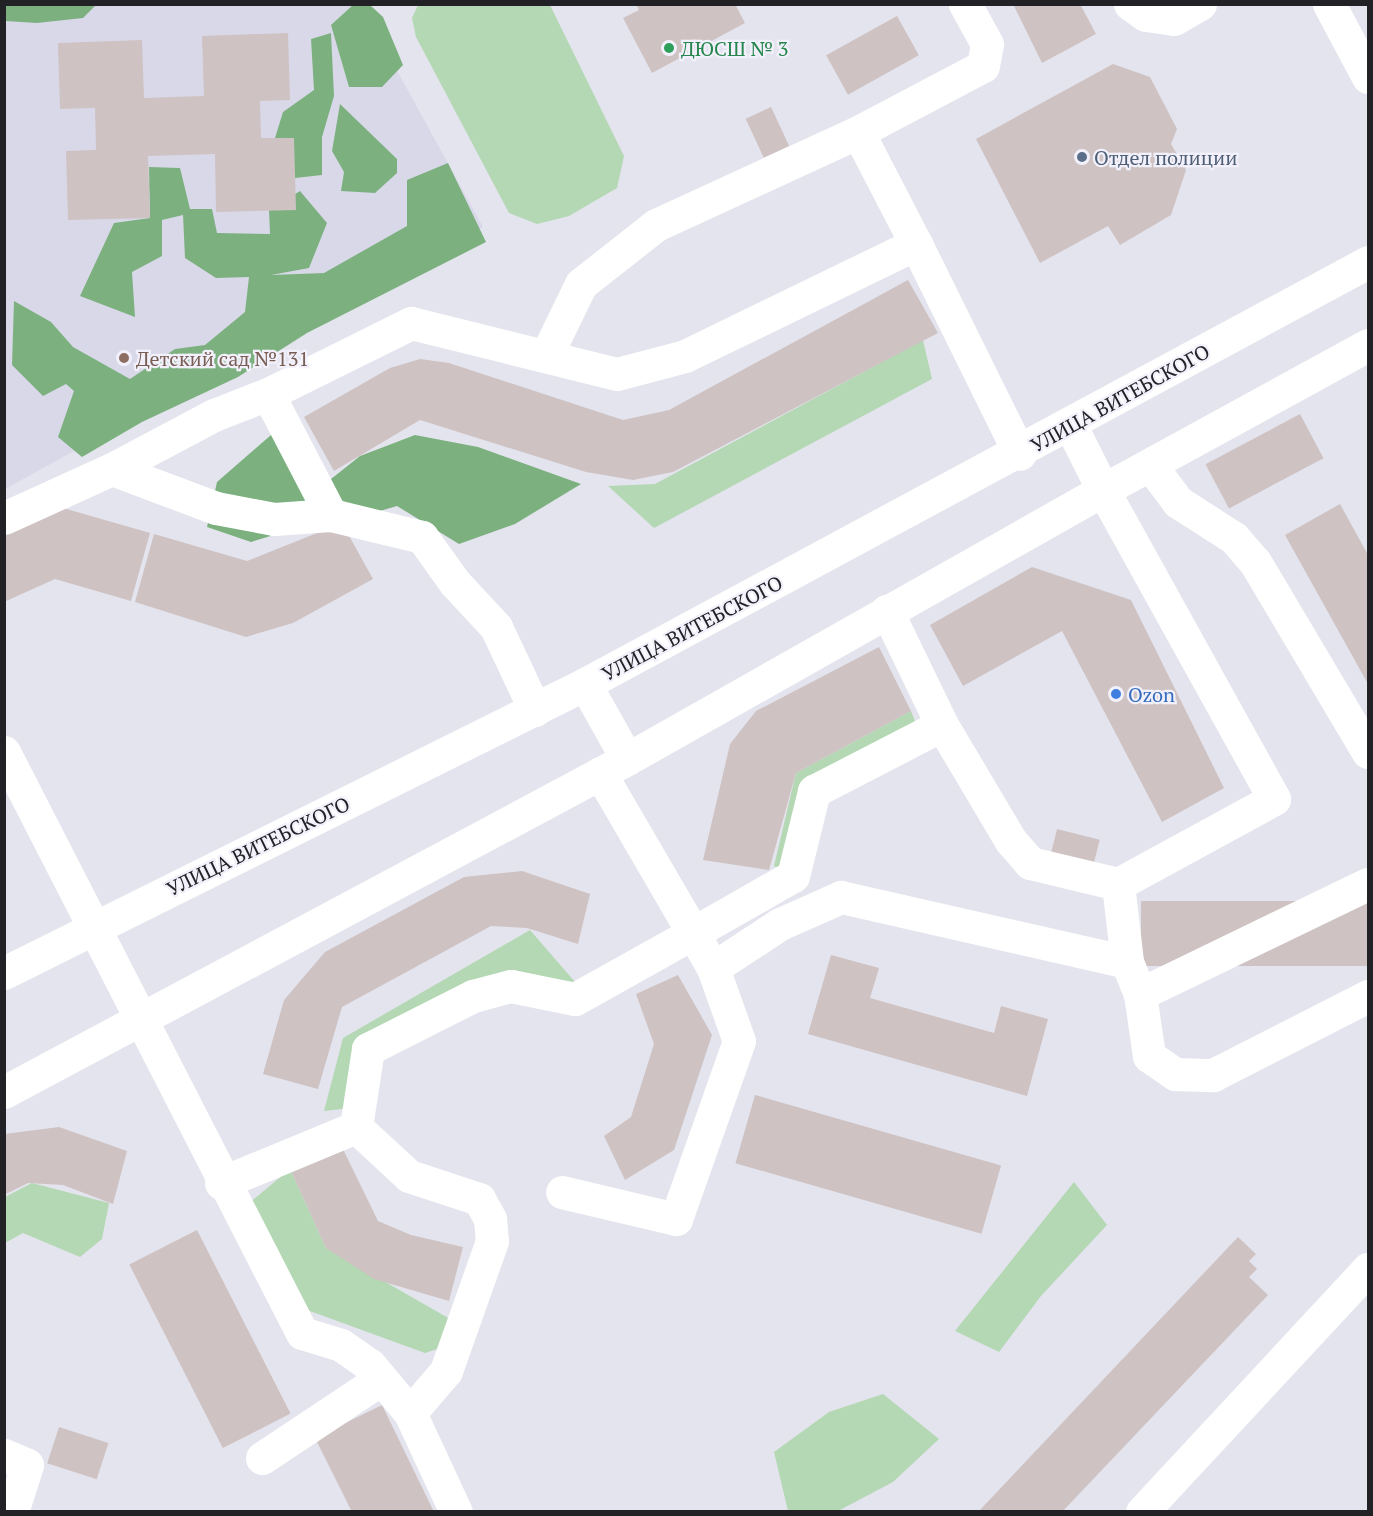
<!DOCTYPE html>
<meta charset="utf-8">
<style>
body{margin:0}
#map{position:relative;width:1373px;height:1516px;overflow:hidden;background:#e4e4ee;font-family:"PT Serif",serif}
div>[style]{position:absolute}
.built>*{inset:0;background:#d9d8e9}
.green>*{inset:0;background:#b4d8b4}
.forest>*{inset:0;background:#7cb17f}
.building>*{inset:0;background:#cec2c2;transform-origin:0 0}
.minor>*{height:33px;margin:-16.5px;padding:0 16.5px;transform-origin:16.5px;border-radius:16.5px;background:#fff}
.dots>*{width:16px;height:16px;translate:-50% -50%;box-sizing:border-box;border:3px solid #f2f1fb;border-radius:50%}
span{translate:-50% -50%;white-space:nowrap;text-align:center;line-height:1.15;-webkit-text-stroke:4.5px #f2f1fb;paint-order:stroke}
.leisure-label{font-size:20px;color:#27864d}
.left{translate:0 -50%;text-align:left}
.service-label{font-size:20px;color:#4e5e75}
.education-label{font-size:20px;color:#785e54}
.street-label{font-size:20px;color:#222226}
.shop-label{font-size:20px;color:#366cbe}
.frame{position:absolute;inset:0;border:6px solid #222226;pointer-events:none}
</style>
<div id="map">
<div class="built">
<div style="clip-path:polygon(5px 5px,361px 5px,483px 227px,5px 489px)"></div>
</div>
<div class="green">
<div style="clip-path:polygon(418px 5px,550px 5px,624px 156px,617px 188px,569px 216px,537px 224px,509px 213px,416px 37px,412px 18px)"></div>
<div style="clip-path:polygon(923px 340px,932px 379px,654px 528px,608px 486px,655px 484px)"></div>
<div style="clip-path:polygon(911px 711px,920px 734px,806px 786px,788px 874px,774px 866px,796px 773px)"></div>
<div style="clip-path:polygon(530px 930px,575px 982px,501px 979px,371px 1042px,351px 1108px,324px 1111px,343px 1038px)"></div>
<div style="clip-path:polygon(290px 1169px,326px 1248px,457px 1323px,450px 1345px,425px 1353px,307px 1310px,248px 1204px)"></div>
<div style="clip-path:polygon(1074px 1182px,1107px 1225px,1041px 1296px,999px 1352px,955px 1331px)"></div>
<div style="clip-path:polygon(32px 1183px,109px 1203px,102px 1239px,80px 1257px,23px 1233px,5px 1243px,5px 1197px)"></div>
<div style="clip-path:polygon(883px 1394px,939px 1439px,893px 1482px,838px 1511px,788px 1511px,774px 1452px,829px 1412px)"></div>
</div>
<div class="forest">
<div style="clip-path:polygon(5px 5px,5px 4px,96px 5px,83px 18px,37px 23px,5px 21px)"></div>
<div style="clip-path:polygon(353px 5px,370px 5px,383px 17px,403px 65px,382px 87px,349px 87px,331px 25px)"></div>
<div style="clip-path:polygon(331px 33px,334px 96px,322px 137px,322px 175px,295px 178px,275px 138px,283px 112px,314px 90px,311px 39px)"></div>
<div style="clip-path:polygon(340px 104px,397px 159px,397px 173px,375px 193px,341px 191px,344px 172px,332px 151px)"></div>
<div style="clip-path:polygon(448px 163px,486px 242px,307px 333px,238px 377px,142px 422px,82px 457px,58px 437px,74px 391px,66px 384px,43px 396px,12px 365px,14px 301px,51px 322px,73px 347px,130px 379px,175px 349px,205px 345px,245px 312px,249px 277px,216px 278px,185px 258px,183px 215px,162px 220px,162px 256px,132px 272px,135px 317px,80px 296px,114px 223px,150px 218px,149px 167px,180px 168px,190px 209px,212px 209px,217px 233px,270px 234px,269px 210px,300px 191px,327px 223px,309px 268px,271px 275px,324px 273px,407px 226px,407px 180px)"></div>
<div style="clip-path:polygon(278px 429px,326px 483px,360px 456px,415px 435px,478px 447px,581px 484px,515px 524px,459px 544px,397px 506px,356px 518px,333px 517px,251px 542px,207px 527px,217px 482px)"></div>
</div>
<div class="building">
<div style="clip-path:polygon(636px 4px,735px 4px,745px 23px,652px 73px,623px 18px,639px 10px)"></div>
<div style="clip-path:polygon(1013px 4px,1080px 4px,1096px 34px,1042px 63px)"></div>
<div style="left:897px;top:16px;width:45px;height:81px;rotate:61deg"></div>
<div style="clip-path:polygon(288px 33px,290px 100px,260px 101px,261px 138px,294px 138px,296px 210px,216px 212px,215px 154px,148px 156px,150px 218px,68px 220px,66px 151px,96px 150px,95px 108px,60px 109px,58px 43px,142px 40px,144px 98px,204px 96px,202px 36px)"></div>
<div style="clip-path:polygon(1113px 64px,1150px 77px,1177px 129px,1171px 144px,1186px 170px,1171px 215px,1120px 245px,1108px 226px,1040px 263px,976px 139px)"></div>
<div style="left:771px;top:107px;width:43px;height:28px;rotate:65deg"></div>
<div style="clip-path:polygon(908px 280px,938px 333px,673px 472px,633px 480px,586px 472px,420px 420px,334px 471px,304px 417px,390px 368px,420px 359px,449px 363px,623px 420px,669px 410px)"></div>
<div style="left:1300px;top:414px;width:50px;height:107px;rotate:62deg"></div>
<div style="clip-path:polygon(1340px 504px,1368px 555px,1368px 684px,1285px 535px)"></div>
<div style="clip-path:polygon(63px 508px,150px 533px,131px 601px,55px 579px,4px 602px,4px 525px)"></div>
<div style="clip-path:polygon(342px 523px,373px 579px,293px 623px,246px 637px,135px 602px,154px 534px,247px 561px)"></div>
<div style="clip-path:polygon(1032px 567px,1131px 600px,1224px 788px,1162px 822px,1062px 631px,963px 686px,930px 625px)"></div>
<div style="clip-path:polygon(879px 647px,911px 711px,796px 773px,769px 870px,703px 860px,730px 744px,756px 711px)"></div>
<div style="left:1057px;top:829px;width:44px;height:27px;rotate:14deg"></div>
<div style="clip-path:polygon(522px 871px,590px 894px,578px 944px,527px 928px,491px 926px,342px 1007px,318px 1089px,263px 1074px,284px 1000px,325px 952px,464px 877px)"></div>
<div style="left:1368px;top:901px;width:65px;height:227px;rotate:90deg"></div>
<div style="clip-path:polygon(831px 955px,879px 968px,870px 998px,994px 1033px,1001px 1006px,1048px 1019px,1027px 1096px,808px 1034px)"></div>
<div style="clip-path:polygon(678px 975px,712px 1035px,674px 1150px,625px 1180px,604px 1136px,631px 1117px,654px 1044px,636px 994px)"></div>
<div style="left:755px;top:1095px;width:256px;height:71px;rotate:16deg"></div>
<div style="clip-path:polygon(59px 1127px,127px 1151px,113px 1204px,63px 1185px,28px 1183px,4px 1195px,4px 1134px)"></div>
<div style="clip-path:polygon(340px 1143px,378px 1221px,411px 1235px,463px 1247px,449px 1301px,374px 1279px,326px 1248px,290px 1169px)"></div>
<div style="left:197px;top:1230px;width:206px;height:76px;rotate:63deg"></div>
<div style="clip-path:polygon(1238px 1237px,1256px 1254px,1249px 1261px,1257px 1269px,1249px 1277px,1268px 1295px,1062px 1512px,978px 1512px)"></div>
<div style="clip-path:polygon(382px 1405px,434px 1512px,352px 1512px,315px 1438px)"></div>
<div style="left:59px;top:1427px;width:52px;height:38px;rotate:18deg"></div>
</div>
<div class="minor">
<div style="left:1130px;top:4px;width:19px;rotate:35deg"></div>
<div style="left:1146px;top:15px;width:28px;rotate:8deg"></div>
<div style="left:1174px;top:19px;width:30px;rotate:-30deg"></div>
<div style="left:1329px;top:4px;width:83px;rotate:61.9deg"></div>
<div style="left:916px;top:244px;width:234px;rotate:63.7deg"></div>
<div style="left:1368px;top:345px;width:302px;rotate:151.3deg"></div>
<div style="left:1103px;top:490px;width:353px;rotate:61deg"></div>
<div style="left:1274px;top:799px;width:178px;rotate:151.4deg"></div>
<div style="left:1118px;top:884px;width:79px;rotate:83.4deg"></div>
<div style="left:1127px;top:962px;width:35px;rotate:68deg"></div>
<div style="left:1140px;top:994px;width:63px;rotate:81.7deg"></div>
<div style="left:1149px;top:1056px;width:32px;rotate:35deg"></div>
<div style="left:1175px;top:1074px;width:38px;rotate:2deg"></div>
<div style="left:1213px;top:1075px;width:174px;rotate:-27deg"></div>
<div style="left:546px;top:356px;width:80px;rotate:-64.1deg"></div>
<div style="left:581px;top:284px;width:95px;rotate:-38.2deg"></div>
<div style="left:656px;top:225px;width:222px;rotate:-24.7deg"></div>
<div style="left:1151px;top:466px;width:45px;rotate:53.1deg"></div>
<div style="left:1178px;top:502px;width:67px;rotate:32.7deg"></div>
<div style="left:1234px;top:538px;width:32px;rotate:49deg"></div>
<div style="left:1255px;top:562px;width:221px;rotate:59.3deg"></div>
<div style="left:112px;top:469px;width:115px;rotate:-27.9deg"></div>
<div style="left:214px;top:415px;width:58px;rotate:-21.3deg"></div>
<div style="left:4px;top:518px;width:119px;rotate:-24.4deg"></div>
<div style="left:112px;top:469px;width:111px;rotate:20.6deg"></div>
<div style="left:216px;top:508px;width:59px;rotate:10.7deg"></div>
<div style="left:274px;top:519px;width:57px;rotate:-4deg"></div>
<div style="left:585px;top:684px;width:86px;rotate:60.8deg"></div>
<div style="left:535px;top:710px;width:92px;rotate:-115.2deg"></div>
<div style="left:496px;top:627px;width:60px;rotate:-133deg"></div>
<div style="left:455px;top:583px;width:57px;rotate:-125.7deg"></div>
<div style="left:422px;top:537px;width:94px;rotate:-166.4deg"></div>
<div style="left:331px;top:515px;width:136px;rotate:-117.5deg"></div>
<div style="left:268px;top:394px;width:160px;rotate:-26.4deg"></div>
<div style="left:411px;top:323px;width:212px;rotate:13.9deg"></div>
<div style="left:617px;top:374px;width:70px;rotate:-14.8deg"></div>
<div style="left:685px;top:356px;width:257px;rotate:-25.9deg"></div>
<div style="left:916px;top:244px;width:126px;rotate:-117.4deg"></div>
<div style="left:858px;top:132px;width:141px;rotate:-27.8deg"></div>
<div style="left:983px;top:66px;width:22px;rotate:-80deg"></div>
<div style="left:987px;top:44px;width:46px;rotate:-118.8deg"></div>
<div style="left:942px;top:725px;width:135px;rotate:59.3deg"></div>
<div style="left:1011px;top:841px;width:29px;rotate:49deg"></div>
<div style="left:1030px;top:863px;width:90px;rotate:13.4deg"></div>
<div style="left:4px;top:752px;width:653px;rotate:62.85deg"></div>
<div style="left:302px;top:1333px;width:41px;rotate:17.1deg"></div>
<div style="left:341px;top:1345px;width:35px;rotate:35deg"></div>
<div style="left:370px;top:1365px;width:62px;rotate:50.2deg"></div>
<div style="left:410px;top:1413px;width:109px;rotate:65.1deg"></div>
<div style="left:600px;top:773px;width:185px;rotate:59.8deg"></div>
<div style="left:693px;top:933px;width:115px;rotate:-29.7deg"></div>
<div style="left:793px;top:876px;width:88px;rotate:-76.1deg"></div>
<div style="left:814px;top:791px;width:144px;rotate:-27.3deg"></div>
<div style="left:942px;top:725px;width:127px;rotate:-115.8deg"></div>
<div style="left:713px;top:968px;width:80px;rotate:-33.3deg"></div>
<div style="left:780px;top:924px;width:67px;rotate:-23.9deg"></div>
<div style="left:841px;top:897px;width:293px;rotate:12.8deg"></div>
<div style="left:4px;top:973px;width:649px;rotate:-26.45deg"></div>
<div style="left:585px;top:684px;width:889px;rotate:-28.32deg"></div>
<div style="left:1140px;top:994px;width:253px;rotate:-25.8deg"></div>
<div style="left:4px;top:1092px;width:706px;rotate:-28.12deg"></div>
<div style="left:627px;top:759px;width:547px;rotate:-29.47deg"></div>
<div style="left:1103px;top:490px;width:72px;rotate:-116.6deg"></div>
<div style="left:356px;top:1127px;width:79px;rotate:-81.3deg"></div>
<div style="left:368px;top:1049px;width:118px;rotate:-26.8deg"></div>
<div style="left:473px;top:996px;width:39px;rotate:-15deg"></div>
<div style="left:511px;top:986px;width:65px;rotate:11.5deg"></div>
<div style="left:575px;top:999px;width:135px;rotate:-29.2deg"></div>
<div style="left:693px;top:933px;width:40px;rotate:60.3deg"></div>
<div style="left:713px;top:968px;width:77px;rotate:70.4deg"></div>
<div style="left:739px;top:1041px;width:189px;rotate:109.5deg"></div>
<div style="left:676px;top:1219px;width:117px;rotate:-166.7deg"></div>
<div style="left:221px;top:1183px;width:146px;rotate:-22.5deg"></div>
<div style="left:356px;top:1127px;width:72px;rotate:42.8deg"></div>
<div style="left:409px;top:1176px;width:74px;rotate:18.2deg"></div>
<div style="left:479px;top:1199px;width:23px;rotate:61deg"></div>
<div style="left:490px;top:1219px;width:22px;rotate:85deg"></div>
<div style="left:492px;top:1241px;width:138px;rotate:109.5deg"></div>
<div style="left:446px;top:1371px;width:55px;rotate:130.6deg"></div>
<div style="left:4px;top:1455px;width:25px;rotate:23deg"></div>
<div style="left:27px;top:1465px;width:49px;rotate:107.7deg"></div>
<div style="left:262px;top:1458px;width:143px;rotate:-33.6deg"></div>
<div style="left:1142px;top:1512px;width:332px;rotate:-47.1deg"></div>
</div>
<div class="dots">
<div style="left:669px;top:48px;background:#2e9e5b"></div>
<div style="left:1082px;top:157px;background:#5c6f8a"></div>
<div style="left:124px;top:358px;background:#8d6e63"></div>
<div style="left:1116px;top:694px;background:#3f7fe0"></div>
</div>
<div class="leisure-label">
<span class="left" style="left:681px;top:48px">ДЮСШ № 3</span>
</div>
<div class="service-label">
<span class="left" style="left:1094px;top:157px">Отдел полиции</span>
</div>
<div class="education-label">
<span class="left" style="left:136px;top:358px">Детский сад №131</span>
</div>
<div class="street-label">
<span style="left:1120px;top:398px;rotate:-29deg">УЛИЦА ВИТЕБСКОГО</span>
<span style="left:692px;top:628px;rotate:-28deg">УЛИЦА ВИТЕБСКОГО</span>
<span style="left:258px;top:846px;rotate:-26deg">УЛИЦА ВИТЕБСКОГО</span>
</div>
<div class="shop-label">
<span class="left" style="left:1128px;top:694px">Ozon</span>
</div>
<div class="frame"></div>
</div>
